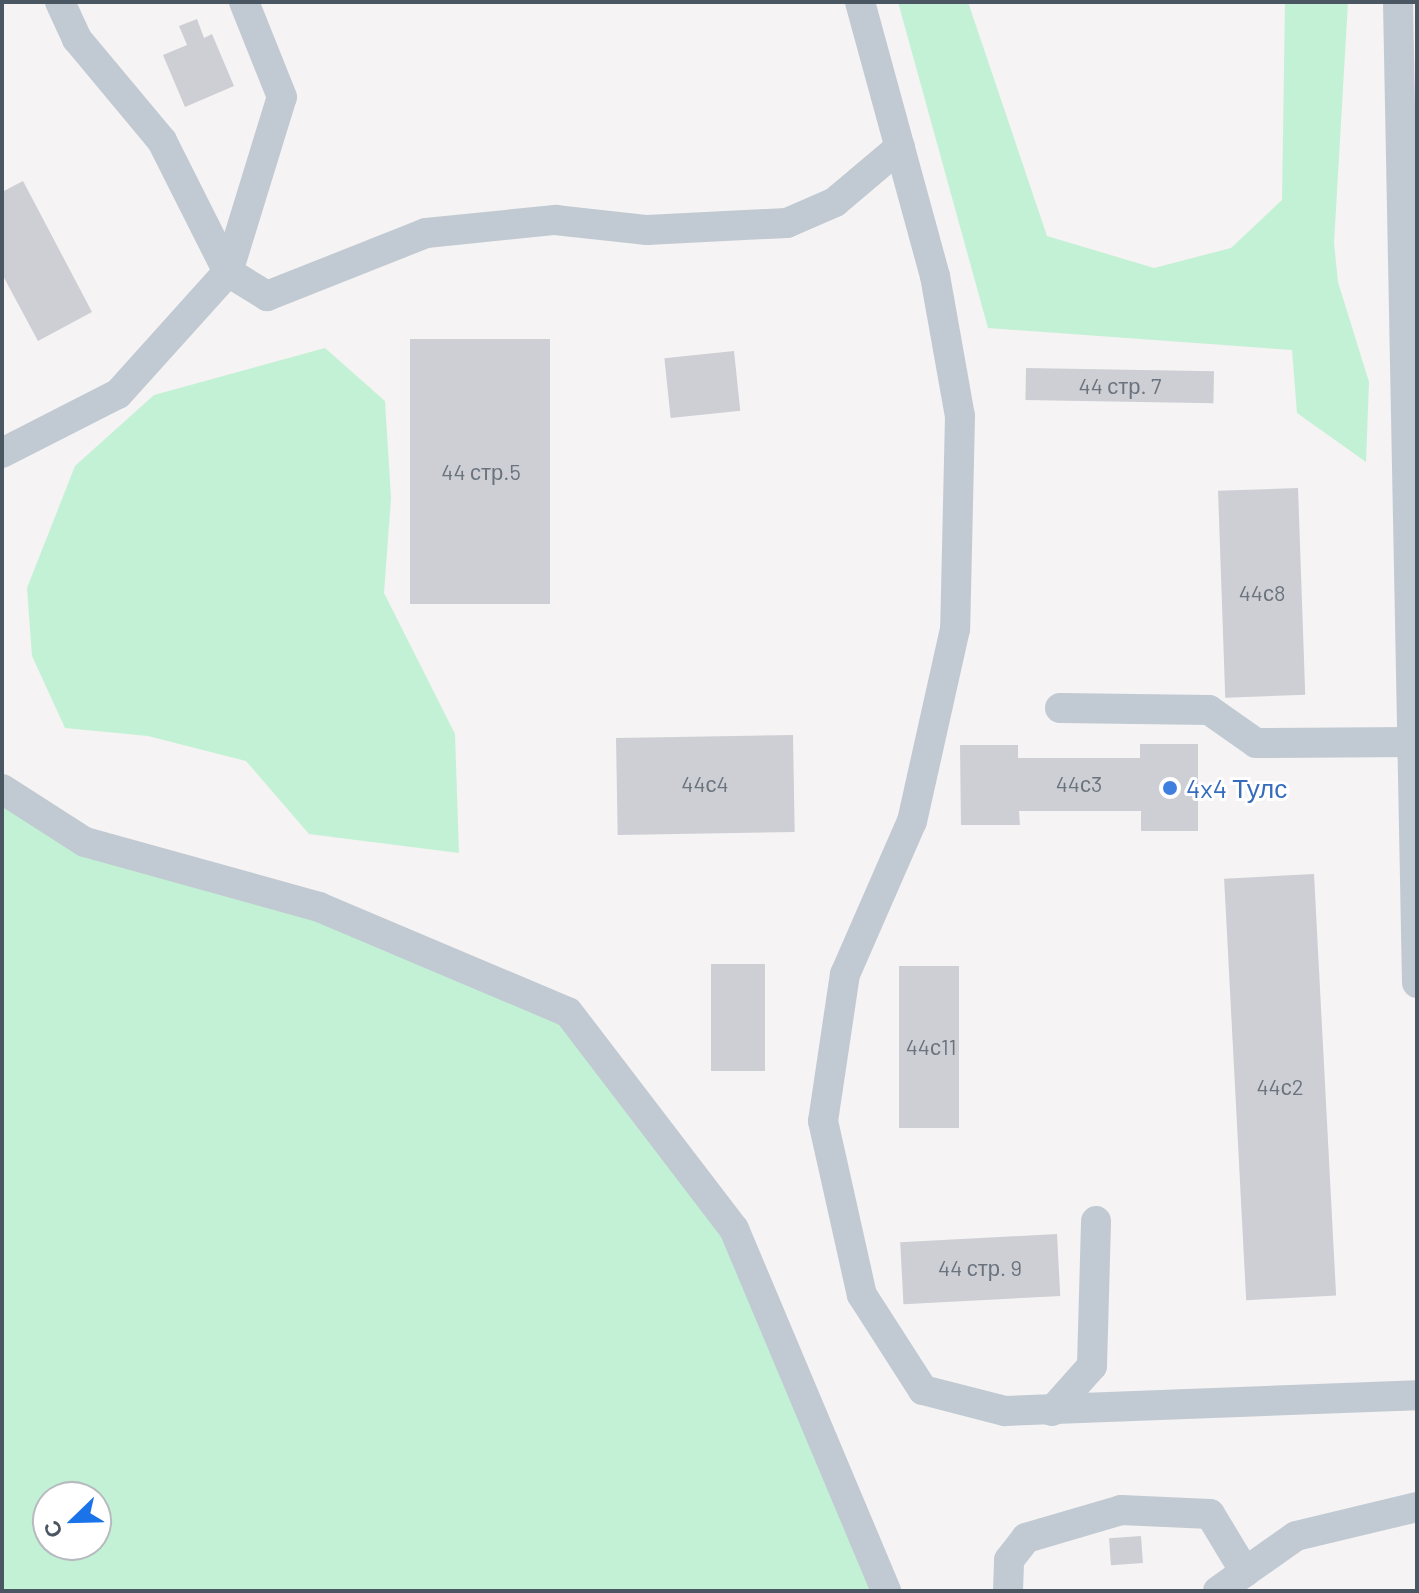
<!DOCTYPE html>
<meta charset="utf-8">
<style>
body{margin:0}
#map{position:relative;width:1419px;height:1593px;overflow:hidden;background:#f5f3f3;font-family:Barlow,sans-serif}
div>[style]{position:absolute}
.green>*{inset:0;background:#c3f1d5}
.building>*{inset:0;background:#cdcfd5;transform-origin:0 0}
.minor>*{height:30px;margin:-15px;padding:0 15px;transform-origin:15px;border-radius:15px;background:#c1cad2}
.dots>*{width:22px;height:22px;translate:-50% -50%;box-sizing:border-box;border:4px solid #fff;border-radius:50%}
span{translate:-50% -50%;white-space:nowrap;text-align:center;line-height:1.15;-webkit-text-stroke:6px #fff;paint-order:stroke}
.number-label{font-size:22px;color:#6b747e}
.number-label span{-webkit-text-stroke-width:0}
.shop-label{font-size:26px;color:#366cbe}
.left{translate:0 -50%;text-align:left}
.frame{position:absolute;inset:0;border:4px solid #4a5661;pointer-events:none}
.north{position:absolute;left:32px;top:1481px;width:80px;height:80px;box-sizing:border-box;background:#fff;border:2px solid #b7bbc0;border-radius:50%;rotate:247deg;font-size:22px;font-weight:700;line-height:32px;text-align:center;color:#4a5661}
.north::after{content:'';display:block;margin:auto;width:28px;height:36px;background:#1a73e8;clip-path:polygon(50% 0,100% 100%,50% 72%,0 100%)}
</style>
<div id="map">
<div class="green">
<div style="clip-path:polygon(898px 2px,968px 2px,1047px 236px,1154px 268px,1231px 248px,1282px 200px,1285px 2px,1348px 2px,1334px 243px,1338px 282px,1369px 382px,1366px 462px,1297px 413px,1292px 350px,988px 328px)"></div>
<div style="clip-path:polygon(325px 348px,385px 401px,391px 498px,384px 593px,455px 734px,459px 853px,309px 834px,246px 761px,148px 736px,65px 728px,32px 656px,27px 588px,75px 466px,154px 395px)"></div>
<div style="clip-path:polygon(evenodd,2px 789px,85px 842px,319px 907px,568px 1012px,734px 1229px,886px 1591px,2px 1591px,2px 789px,48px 1497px,96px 1497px,96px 1545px,48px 1545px,48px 1497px)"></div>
</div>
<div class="building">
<div style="clip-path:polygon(197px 19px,204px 38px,212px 34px,234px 86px,185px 107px,163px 55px,187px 45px,179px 26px)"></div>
<div style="clip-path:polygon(23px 181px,92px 312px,38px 341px,2px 274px,2px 192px)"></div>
<div style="left:550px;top:339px;width:265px;height:140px;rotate:90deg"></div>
<div style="left:734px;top:351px;width:60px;height:70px;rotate:84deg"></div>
<div style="left:1026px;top:368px;width:188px;height:32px;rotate:1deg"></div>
<div style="left:1298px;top:488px;width:207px;height:80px;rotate:88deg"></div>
<div style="left:793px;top:735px;width:97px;height:177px;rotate:89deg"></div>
<div style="clip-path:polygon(1140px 744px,1198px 744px,1198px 831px,1141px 831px,1141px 811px,1019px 811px,1020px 825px,961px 825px,960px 745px,1018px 745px,1018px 758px,1140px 758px)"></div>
<div style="left:1314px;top:874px;width:422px;height:90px;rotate:87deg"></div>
<div style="left:711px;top:964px;width:54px;height:107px"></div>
<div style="left:899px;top:966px;width:60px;height:162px"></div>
<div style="left:1057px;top:1234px;width:62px;height:157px;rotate:87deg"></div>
<div style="left:1141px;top:1536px;width:27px;height:32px;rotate:86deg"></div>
</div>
<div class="minor">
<div style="left:60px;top:2px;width:41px;rotate:65.3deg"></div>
<div style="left:77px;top:39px;width:133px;rotate:50.2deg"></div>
<div style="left:162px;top:141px;width:147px;rotate:63.3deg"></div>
<div style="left:228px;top:272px;width:46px;rotate:31.6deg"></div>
<div style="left:267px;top:296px;width:171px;rotate:-21.6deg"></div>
<div style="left:426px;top:233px;width:130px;rotate:-5.8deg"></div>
<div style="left:555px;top:220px;width:93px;rotate:6.2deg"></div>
<div style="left:647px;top:230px;width:140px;rotate:-2.9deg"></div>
<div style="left:787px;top:223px;width:52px;rotate:-23.6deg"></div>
<div style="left:835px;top:202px;width:85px;rotate:-40.2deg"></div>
<div style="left:860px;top:2px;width:284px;rotate:74.7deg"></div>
<div style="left:935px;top:276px;width:142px;rotate:79.9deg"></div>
<div style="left:960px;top:416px;width:213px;rotate:91.3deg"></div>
<div style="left:955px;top:629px;width:197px;rotate:102.6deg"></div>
<div style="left:912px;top:821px;width:167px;rotate:113.6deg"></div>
<div style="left:845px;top:974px;width:149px;rotate:98.5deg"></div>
<div style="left:823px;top:1121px;width:178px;rotate:77.4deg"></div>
<div style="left:862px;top:1295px;width:113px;rotate:57.3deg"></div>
<div style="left:923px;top:1390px;width:85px;rotate:14.4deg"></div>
<div style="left:1005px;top:1411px;width:412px;rotate:-2.2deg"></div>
<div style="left:1398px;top:2px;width:981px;rotate:88.89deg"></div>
<div style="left:2px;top:453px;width:130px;rotate:-27deg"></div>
<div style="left:118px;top:394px;width:164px;rotate:-48deg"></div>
<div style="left:228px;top:272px;width:183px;rotate:-72.9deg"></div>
<div style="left:282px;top:97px;width:102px;rotate:-111.8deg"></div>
<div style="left:1060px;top:708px;width:149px;rotate:0.8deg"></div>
<div style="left:1209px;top:710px;width:57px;rotate:35.1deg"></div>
<div style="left:1256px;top:743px;width:155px;rotate:-0.4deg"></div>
<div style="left:2px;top:789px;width:98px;rotate:32.6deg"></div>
<div style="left:85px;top:842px;width:243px;rotate:15.5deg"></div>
<div style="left:319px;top:907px;width:270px;rotate:22.9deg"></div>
<div style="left:568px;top:1012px;width:273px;rotate:52.6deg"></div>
<div style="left:734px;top:1229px;width:393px;rotate:67.2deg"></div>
<div style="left:1052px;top:1411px;width:60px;rotate:-48.4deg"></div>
<div style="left:1092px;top:1366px;width:145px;rotate:-88.4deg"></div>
<div style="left:1008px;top:1591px;width:31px;rotate:-88deg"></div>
<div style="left:1009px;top:1560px;width:28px;rotate:-52deg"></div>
<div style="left:1026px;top:1538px;width:99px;rotate:-16.4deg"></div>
<div style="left:1121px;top:1510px;width:89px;rotate:2.6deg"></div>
<div style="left:1210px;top:1514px;width:68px;rotate:58.9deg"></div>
<div style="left:1218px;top:1591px;width:95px;rotate:-35.2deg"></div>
<div style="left:1296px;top:1536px;width:124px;rotate:-13.5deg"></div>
</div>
<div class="dots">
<div style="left:1170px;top:788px;background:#3f7fe0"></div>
</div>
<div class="number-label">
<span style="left:1120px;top:386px">44 стр. 7</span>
<span style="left:481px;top:472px">44 стр.5</span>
<span style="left:1262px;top:593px">44с8</span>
<span style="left:705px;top:784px">44с4</span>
<span style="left:1079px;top:784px">44с3</span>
<span style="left:931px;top:1047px">44с11</span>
<span style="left:1280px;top:1087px">44с2</span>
<span style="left:980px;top:1268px">44 стр. 9</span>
</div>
<div class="shop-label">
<span class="left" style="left:1186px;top:788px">4x4 Тулс</span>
</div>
<div class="frame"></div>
<div class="north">С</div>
</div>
